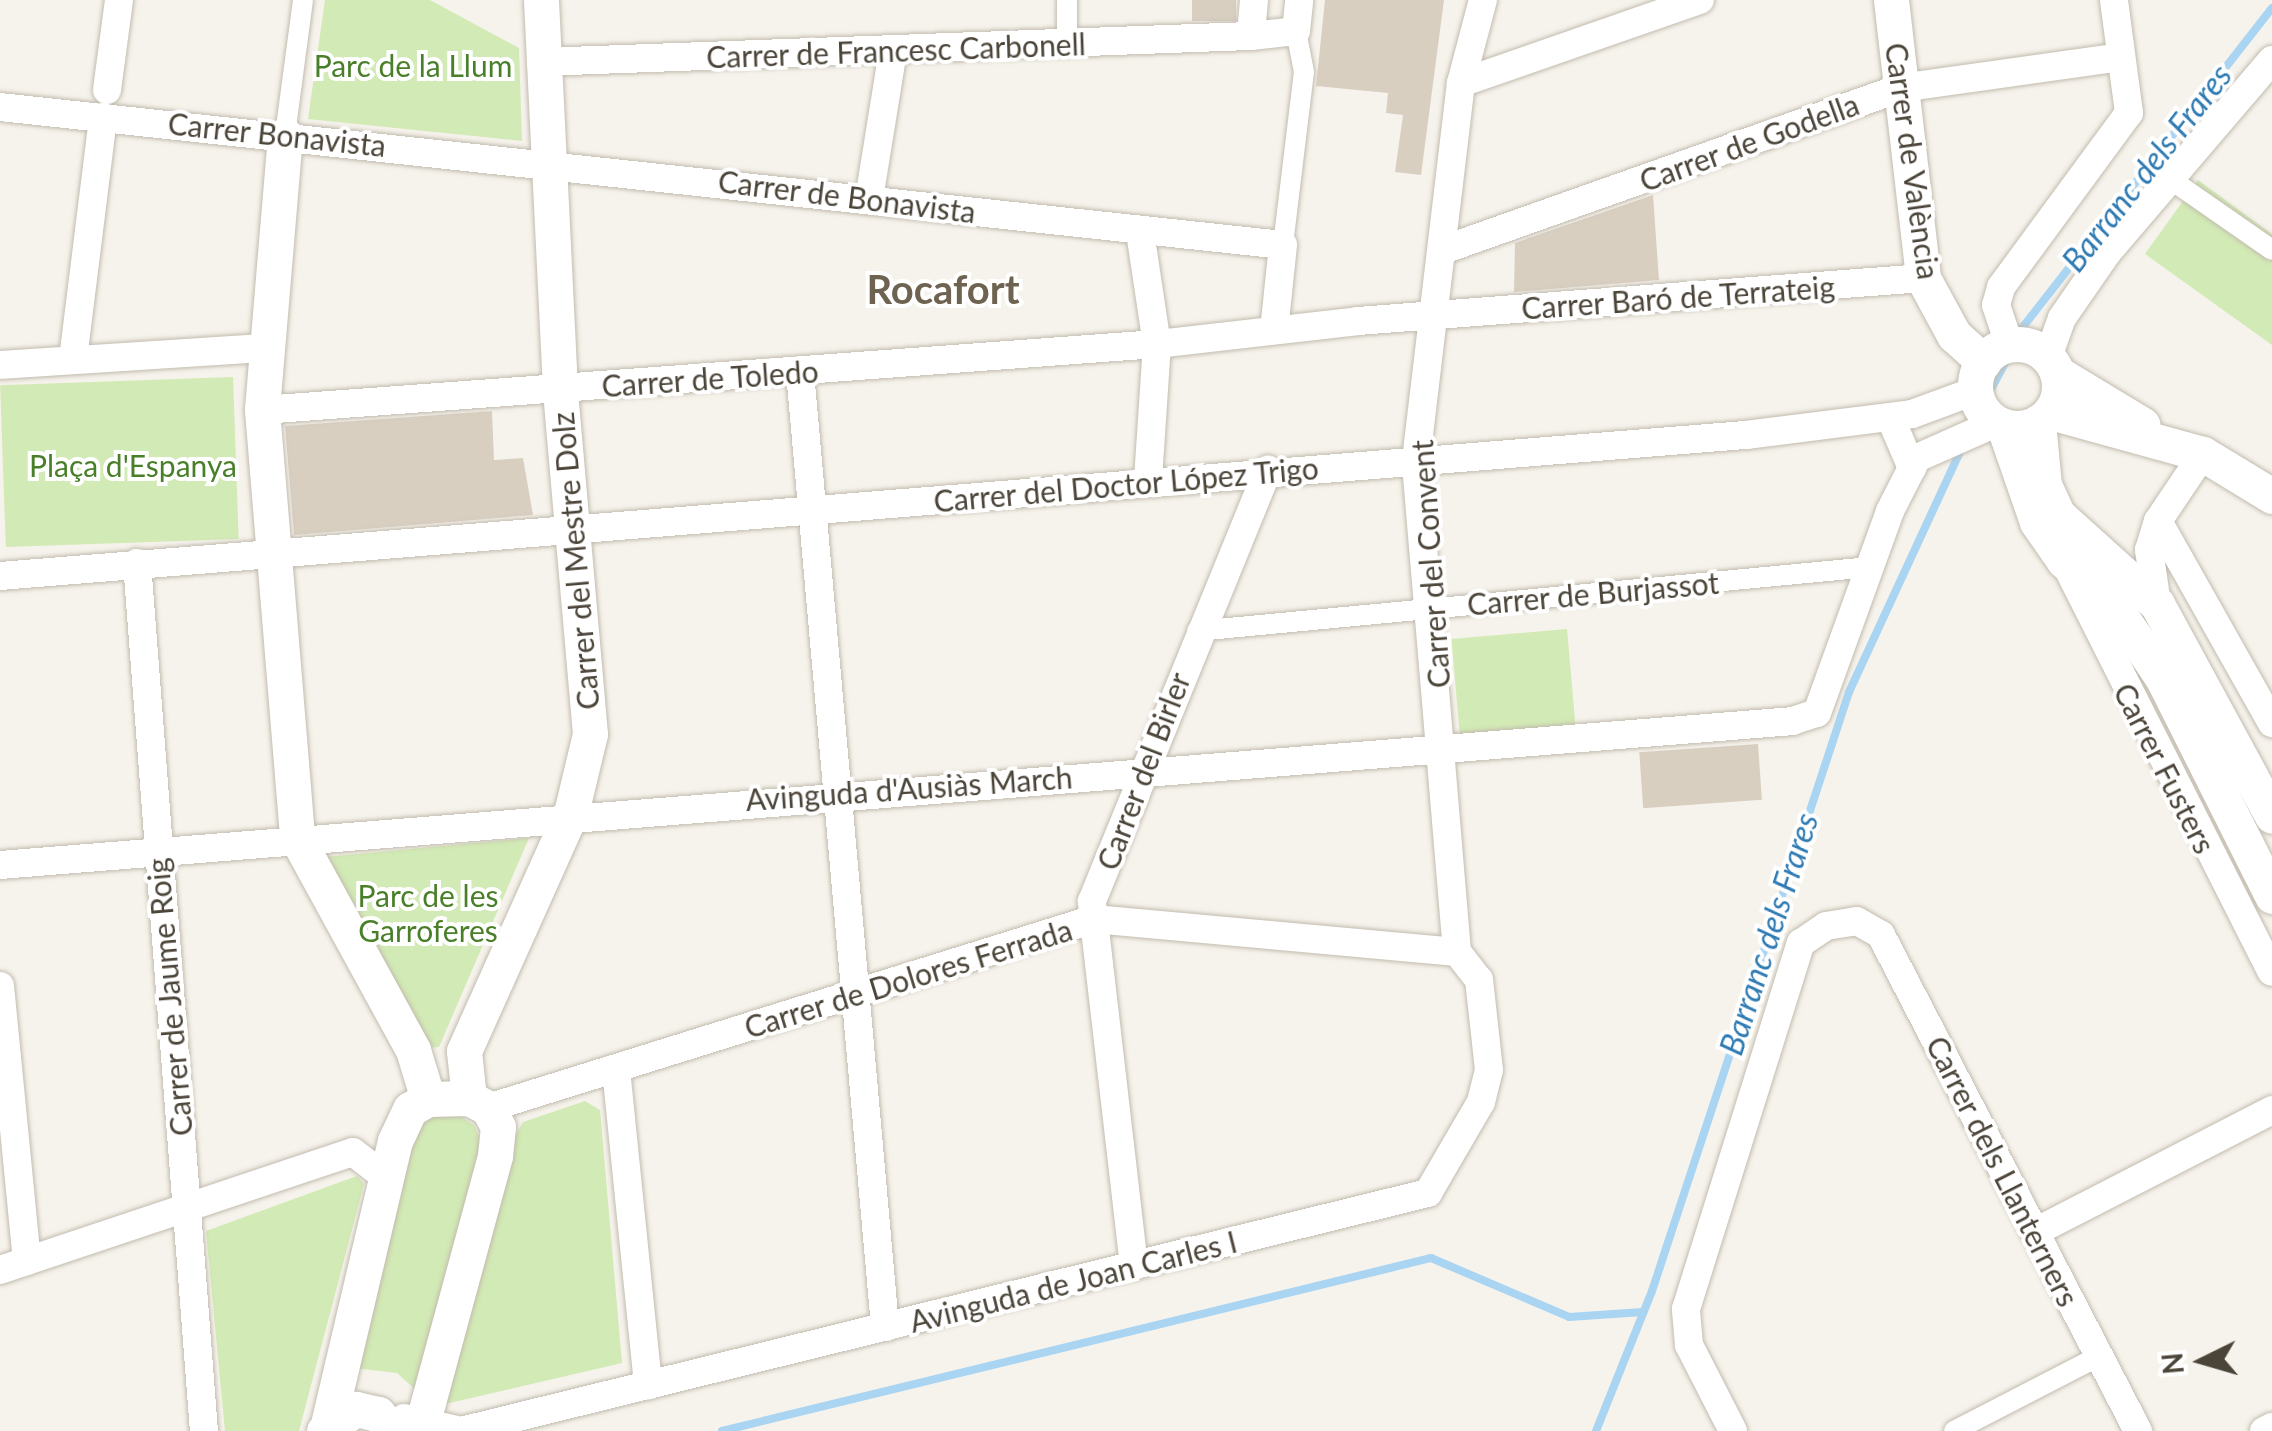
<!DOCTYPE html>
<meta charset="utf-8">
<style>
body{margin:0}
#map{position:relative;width:2272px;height:1431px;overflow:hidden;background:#f6f3ec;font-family:Lato,sans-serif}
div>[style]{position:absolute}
.green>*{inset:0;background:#d2eab5;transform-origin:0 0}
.stream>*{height:8px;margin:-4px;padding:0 4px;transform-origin:4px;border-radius:4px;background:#a9d4f2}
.building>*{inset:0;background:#d8cfc1;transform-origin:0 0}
.roads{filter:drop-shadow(0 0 2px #c2bbae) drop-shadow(0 0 2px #c2bbae)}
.pedestrian>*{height:20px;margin:-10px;padding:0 10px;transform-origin:10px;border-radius:10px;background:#fff}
.minor>*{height:28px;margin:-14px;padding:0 14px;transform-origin:14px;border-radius:14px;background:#fff}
.tertiary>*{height:35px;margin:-17.5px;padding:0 17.5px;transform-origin:17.5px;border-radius:17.5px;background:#fff}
.tertiary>.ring{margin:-17.5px;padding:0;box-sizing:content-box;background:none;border:35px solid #fff;border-radius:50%}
span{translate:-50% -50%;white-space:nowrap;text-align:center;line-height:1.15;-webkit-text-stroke:8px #fff;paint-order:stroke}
.street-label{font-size:30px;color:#4b4439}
.park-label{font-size:30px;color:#4a7f2a}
.water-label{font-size:32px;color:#2e7ab2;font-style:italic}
.district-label{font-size:40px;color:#6e6250;font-weight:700}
.north{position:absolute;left:2152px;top:1311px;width:100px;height:100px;-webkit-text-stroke:8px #fff;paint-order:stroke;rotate:265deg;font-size:28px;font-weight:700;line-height:40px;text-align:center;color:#4b4439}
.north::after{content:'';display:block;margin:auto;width:35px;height:45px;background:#4b4439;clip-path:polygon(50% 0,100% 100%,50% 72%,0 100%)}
</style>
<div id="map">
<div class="green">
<div style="clip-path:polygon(325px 0,430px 0,519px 48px,522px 141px,308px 119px)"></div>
<div style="clip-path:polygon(2198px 180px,2272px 234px,2272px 345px,2145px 254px)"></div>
<div style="left:233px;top:377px;width:162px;height:233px;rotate:88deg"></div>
<div style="left:1567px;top:629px;width:97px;height:116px;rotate:85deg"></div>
<div style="clip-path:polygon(529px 838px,439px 1047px,429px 1048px,324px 857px)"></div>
<div style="clip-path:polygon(585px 1101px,600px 1110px,622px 1363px,441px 1405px,513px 1139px,523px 1122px)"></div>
<div style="clip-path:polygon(453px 1111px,475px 1126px,483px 1150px,419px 1393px,397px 1373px,354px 1368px,405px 1138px,422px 1114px)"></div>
<div style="clip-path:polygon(357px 1176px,364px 1184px,299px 1431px,225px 1431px,206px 1231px)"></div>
</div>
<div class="stream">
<div style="left:2022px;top:328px;width:406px;rotate:-52deg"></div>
<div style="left:1989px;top:393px;width:38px;rotate:-62deg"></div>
<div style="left:722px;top:1431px;width:730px;rotate:-13.71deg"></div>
<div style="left:1431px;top:1258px;width:150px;rotate:23.1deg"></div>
<div style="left:1569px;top:1317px;width:74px;rotate:-3.9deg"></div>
<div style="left:1596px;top:1431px;width:151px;rotate:-68.2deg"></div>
<div style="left:1652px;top:1291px;width:631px;rotate:-71.79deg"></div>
<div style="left:1849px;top:692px;width:269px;rotate:-65.2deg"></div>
</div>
<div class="building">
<div style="left:1192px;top:0;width:44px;height:21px"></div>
<div style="clip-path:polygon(1325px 0,1444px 0,1421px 175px,1395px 172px,1403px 115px,1386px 113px,1388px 93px,1316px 86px)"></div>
<div style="clip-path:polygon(1653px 195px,1659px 280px,1514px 292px,1515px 243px)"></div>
<div style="clip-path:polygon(492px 411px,494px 460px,523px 458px,533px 515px,294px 535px,285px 426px)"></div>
<div style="left:1758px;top:744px;width:56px;height:119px;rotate:86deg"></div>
</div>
<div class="roads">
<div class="pedestrian">
<div style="left:1067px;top:0;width:45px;rotate:90deg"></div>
<div style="left:285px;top:135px;width:136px;rotate:-82.4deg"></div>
<div style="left:2170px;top:179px;width:124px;rotate:34.8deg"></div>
<div style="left:1283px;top:245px;width:174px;rotate:-83.1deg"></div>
<div style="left:1304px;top:72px;width:42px;rotate:-101deg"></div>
<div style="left:1197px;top:631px;width:676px;rotate:-5.43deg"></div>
<div style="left:1954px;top:1431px;width:163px;rotate:-27.3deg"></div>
</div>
<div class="minor">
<div style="left:1254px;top:0;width:36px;rotate:95deg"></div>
<div style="left:1251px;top:36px;width:45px;rotate:-6.3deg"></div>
<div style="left:1296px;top:31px;width:31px;rotate:-84deg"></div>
<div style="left:541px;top:62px;width:710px;rotate:-2.1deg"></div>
<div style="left:1461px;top:83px;width:253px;rotate:-19.2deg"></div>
<div style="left:107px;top:90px;width:91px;rotate:-82.4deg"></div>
<div style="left:0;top:107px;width:1290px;rotate:6.14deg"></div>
<div style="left:1283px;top:245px;width:85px;rotate:96deg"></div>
<div style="left:869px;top:199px;width:150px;rotate:-80.8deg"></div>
<div style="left:1140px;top:232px;width:113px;rotate:81.4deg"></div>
<div style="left:1157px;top:344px;width:202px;rotate:-6.5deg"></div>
<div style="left:1358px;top:321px;width:567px;rotate:-4.35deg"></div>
<div style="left:1443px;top:250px;width:486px;rotate:-19.5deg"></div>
<div style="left:1901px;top:88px;width:222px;rotate:-8deg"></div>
<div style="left:2009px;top:344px;width:41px;rotate:-108.4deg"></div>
<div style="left:1996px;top:305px;width:19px;rotate:-74deg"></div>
<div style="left:2001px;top:287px;width:216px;rotate:-53.7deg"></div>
<div style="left:2129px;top:113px;width:114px;rotate:-97.6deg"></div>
<div style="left:2048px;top:357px;width:41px;rotate:-70.3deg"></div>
<div style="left:2062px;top:318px;width:79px;rotate:-55.3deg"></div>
<div style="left:2107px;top:253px;width:254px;rotate:-49.5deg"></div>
<div style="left:73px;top:359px;width:244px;rotate:-82.9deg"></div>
<div style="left:0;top:365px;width:265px;rotate:-3.7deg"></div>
<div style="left:800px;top:372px;width:959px;rotate:84.91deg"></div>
<div style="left:262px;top:410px;width:897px;rotate:-4.22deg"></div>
<div style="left:1157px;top:344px;width:136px;rotate:93.8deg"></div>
<div style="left:1890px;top:417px;width:56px;rotate:66.7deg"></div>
<div style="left:2158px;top:521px;width:232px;rotate:60.6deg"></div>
<div style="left:137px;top:563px;width:871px;rotate:85.59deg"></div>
<div style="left:2065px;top:563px;width:458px;rotate:63.2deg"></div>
<div style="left:0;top:576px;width:1752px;rotate:-4.62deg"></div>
<div style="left:1746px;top:435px;width:167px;rotate:-7.2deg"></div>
<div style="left:1912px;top:414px;width:67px;rotate:-20.1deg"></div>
<div style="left:2157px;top:604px;width:55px;rotate:-98.4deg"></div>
<div style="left:2149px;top:550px;width:30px;rotate:-73deg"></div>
<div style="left:2158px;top:521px;width:81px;rotate:-56.1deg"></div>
<div style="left:0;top:865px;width:1798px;rotate:-4.59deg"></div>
<div style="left:1792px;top:721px;width:26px;rotate:-18deg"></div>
<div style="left:1817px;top:713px;width:215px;rotate:-70.1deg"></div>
<div style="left:1890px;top:511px;width:59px;rotate:-63deg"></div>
<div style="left:1917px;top:458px;width:86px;rotate:-23.9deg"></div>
<div style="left:1457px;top:952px;width:494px;rotate:-94.8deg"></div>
<div style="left:1416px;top:460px;width:380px;rotate:-83.2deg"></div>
<div style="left:1461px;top:83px;width:86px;rotate:-75.2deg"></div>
<div style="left:0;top:986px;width:276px;rotate:84.4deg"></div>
<div style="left:616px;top:1069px;width:318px;rotate:84.2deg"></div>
<div style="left:488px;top:1108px;width:635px;rotate:-17.32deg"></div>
<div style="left:1094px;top:919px;width:364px;rotate:5.2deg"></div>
<div style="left:2035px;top:1232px;width:267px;rotate:-27.2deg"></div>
<div style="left:1134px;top:1266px;width:367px;rotate:-96.6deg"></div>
<div style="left:1092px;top:901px;width:466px;rotate:-67.8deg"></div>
<div style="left:0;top:1270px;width:372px;rotate:-18.5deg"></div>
<div style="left:353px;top:1152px;width:41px;rotate:38deg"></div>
<div style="left:404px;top:1418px;width:58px;rotate:12.8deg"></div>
<div style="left:461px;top:1431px;width:996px;rotate:-13.83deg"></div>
<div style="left:1428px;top:1193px;width:105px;rotate:-59.8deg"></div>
<div style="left:1481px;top:1102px;width:33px;rotate:-76deg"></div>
<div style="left:1489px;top:1070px;width:91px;rotate:-96.3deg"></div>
<div style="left:1479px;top:980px;width:36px;rotate:-128deg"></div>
<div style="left:1733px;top:1431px;width:97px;rotate:-117.1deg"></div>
<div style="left:1689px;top:1345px;width:36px;rotate:-95deg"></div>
<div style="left:1686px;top:1309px;width:384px;rotate:-72.6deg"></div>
<div style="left:1801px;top:943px;width:30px;rotate:-34deg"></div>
<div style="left:1826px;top:926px;width:31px;rotate:-9deg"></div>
<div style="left:1857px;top:921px;width:28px;rotate:30deg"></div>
<div style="left:1881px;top:935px;width:559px;rotate:62.61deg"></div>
<div style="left:2264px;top:1431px;width:9px;rotate:-27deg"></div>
</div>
<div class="tertiary">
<div style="left:1891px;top:0;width:280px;rotate:83.4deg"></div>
<div style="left:1923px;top:278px;width:65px;rotate:61.5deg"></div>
<div style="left:1954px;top:335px;width:40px;rotate:42deg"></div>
<div style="left:285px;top:135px;width:276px;rotate:94.8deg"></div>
<div style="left:262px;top:410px;width:429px;rotate:85.3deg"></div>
<div style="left:297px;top:838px;width:242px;rotate:61.3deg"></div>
<div style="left:413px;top:1050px;width:51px;rotate:73deg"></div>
<div class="ring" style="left:1975px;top:344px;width:49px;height:49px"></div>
<div style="left:2057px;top:373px;width:100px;rotate:31.2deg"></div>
<div style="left:2050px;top:412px;width:159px;rotate:15.4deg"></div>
<div style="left:2203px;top:454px;width:81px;rotate:31.3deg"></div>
<div style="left:2038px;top:422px;width:63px;rotate:84.6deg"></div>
<div style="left:2044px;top:485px;width:33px;rotate:65deg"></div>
<div style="left:2058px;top:515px;width:133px;rotate:42deg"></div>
<div style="left:2157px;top:604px;width:241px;rotate:61.5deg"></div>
<div style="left:2004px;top:427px;width:101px;rotate:70.8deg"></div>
<div style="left:2037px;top:522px;width:47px;rotate:55.3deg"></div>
<div style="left:2064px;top:561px;width:60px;rotate:40.3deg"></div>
<div style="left:2110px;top:600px;width:95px;rotate:56.1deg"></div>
<div style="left:2163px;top:679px;width:243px;rotate:63.3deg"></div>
<div style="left:469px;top:1098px;width:47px;rotate:-96.1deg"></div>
<div style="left:464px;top:1051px;width:261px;rotate:-65.8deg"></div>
<div style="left:571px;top:813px;width:81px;rotate:-76.5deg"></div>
<div style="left:590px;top:734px;width:346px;rotate:-95deg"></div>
<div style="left:560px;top:389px;width:389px;rotate:-92.8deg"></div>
<div style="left:328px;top:1424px;width:291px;rotate:-76.7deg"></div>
<div style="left:395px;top:1141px;width:35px;rotate:-65deg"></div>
<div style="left:410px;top:1109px;width:21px;rotate:-29deg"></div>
<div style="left:428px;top:1099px;width:41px;rotate:-1.4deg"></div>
<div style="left:469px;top:1098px;width:21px;rotate:28deg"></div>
<div style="left:488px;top:1108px;width:21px;rotate:62deg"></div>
<div style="left:498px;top:1127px;width:29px;rotate:96deg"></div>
<div style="left:495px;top:1156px;width:267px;rotate:105.2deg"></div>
<div style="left:425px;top:1414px;width:21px;rotate:125deg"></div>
<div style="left:324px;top:1431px;width:39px;rotate:-35deg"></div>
<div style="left:356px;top:1409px;width:23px;rotate:13deg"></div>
<div style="left:378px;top:1414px;width:23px;rotate:49deg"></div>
</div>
</div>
<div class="street-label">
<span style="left:896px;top:50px;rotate:-2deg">Carrer de Francesc Carbonell</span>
<span style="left:277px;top:134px;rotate:6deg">Carrer Bonavista</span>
<span style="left:1749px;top:142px;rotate:-20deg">Carrer de Godella</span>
<span style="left:1913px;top:161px;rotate:82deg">Carrer de València</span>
<span style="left:847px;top:196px;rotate:7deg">Carrer de Bonavista</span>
<span style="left:1678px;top:297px;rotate:-4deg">Carrer Baró de Terrateig</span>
<span style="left:710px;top:378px;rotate:-4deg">Carrer de Toledo</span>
<span style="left:1126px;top:484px;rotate:-5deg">Carrer del Doctor López Trigo</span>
<span style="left:575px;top:561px;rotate:-95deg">Carrer del Mestre Dolz</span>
<span style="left:1430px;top:564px;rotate:-94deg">Carrer del Convent</span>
<span style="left:1593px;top:593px;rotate:-5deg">Carrer de Burjassot</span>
<span style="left:2165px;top:768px;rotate:63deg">Carrer Fusters</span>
<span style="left:1143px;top:771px;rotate:-69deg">Carrer del Birler</span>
<span style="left:909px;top:788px;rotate:-4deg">Avinguda d'Ausiàs March</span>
<span style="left:908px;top:978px;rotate:-17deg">Carrer de Dolores Ferrada</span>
<span style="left:169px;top:997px;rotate:-95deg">Carrer de Jaume Roig</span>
<span style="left:2003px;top:1171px;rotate:63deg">Carrer dels Llanterners</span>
<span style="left:1073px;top:1281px;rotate:-14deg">Avinguda de Joan Carles I</span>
</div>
<div class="park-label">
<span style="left:413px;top:65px">Parc de la Llum</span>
<span style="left:133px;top:465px">Plaça d'Espanya</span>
<span style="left:428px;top:912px">Parc de les<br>Garroferes</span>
</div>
<div class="water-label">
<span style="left:2147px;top:168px;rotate:-52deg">Barranc dels Frares</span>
<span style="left:1769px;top:934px;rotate:-72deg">Barranc dels Frares</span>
</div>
<div class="district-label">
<span style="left:943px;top:289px">Rocafort</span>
</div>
<div class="north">N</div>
</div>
